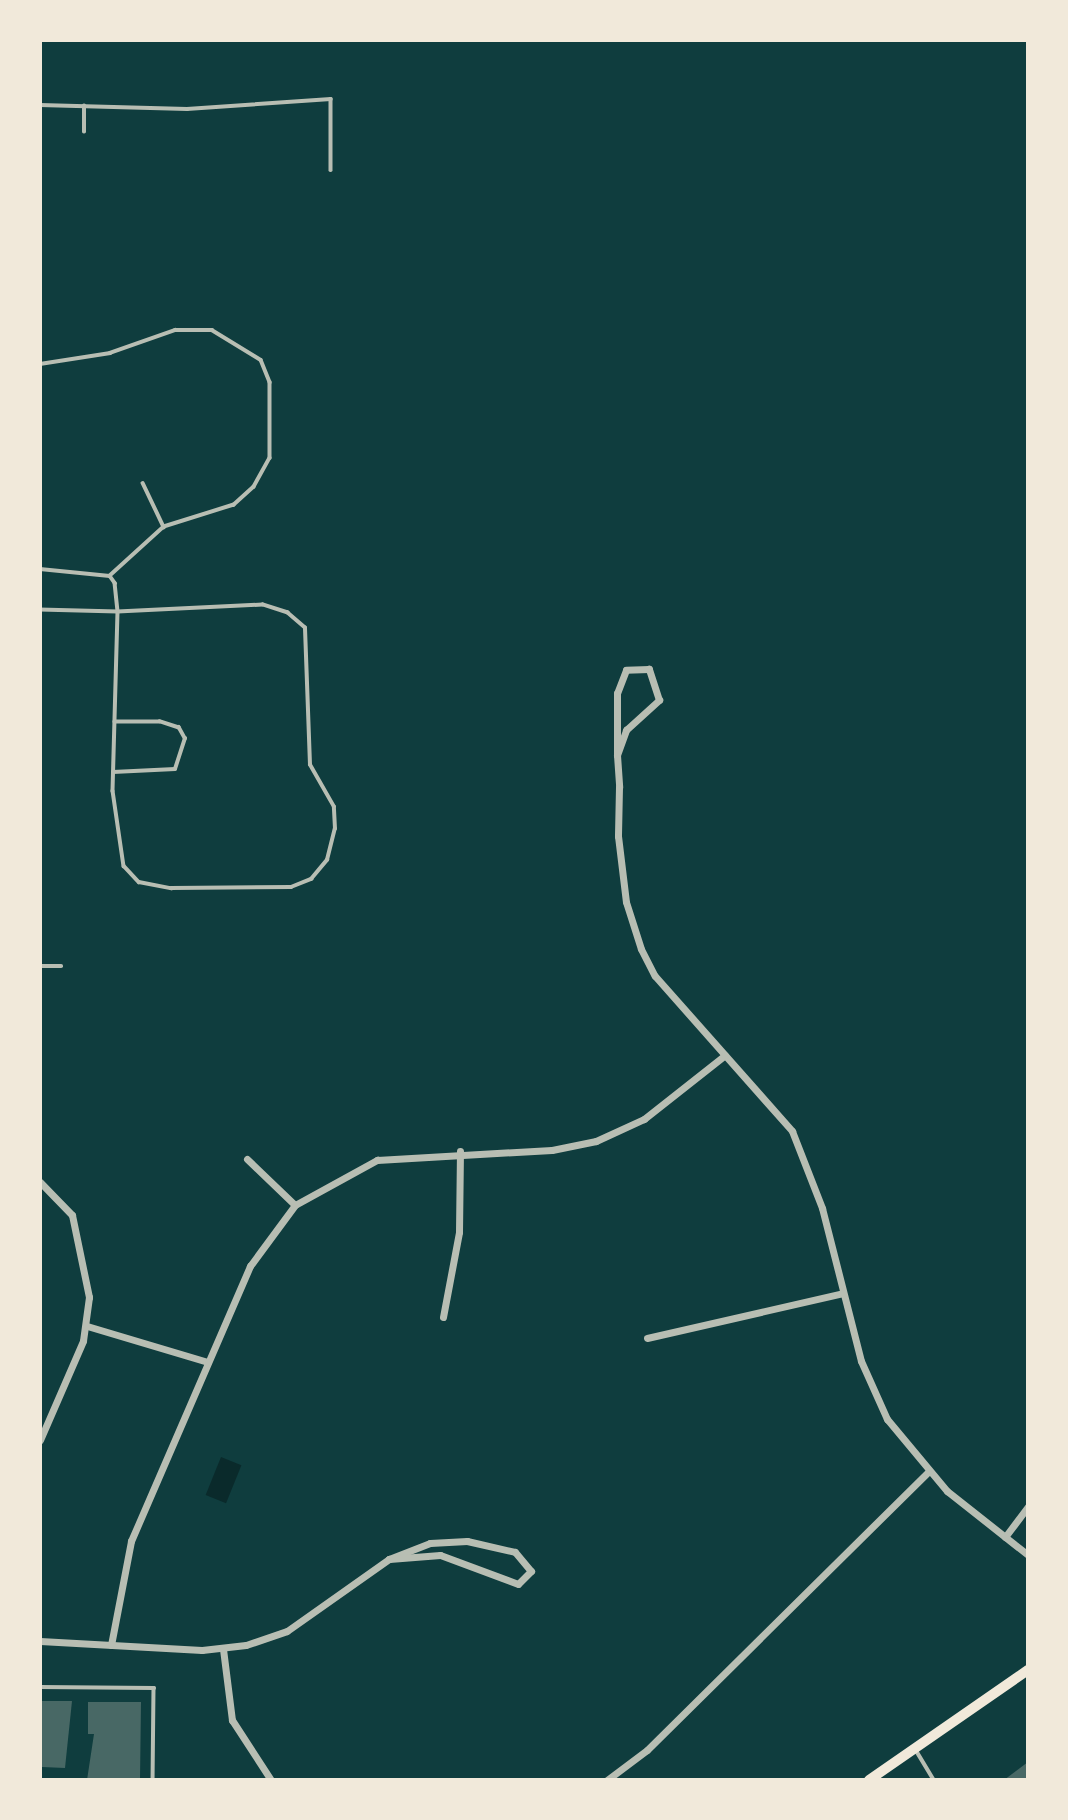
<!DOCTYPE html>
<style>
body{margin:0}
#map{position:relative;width:1068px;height:1820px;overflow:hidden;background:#0f3d3e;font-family:"Varela Round",sans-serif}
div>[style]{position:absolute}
.water>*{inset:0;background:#0a2a2b;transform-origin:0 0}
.building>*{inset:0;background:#486865}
.service>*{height:3.5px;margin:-1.75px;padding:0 1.75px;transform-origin:1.75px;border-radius:1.75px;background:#b8beb3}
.minor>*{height:7px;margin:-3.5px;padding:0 3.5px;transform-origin:3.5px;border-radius:3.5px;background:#b8beb3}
.secondary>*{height:10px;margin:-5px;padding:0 5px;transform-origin:5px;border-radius:5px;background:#f1e9da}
span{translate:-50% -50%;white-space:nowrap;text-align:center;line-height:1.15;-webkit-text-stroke:6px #f1e9da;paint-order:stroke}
.frame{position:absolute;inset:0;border:42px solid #f1e9da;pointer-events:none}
</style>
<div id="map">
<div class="water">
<div style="left:221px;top:1457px;width:22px;height:41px;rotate:22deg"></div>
</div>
<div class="building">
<div style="clip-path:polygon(40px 1701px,72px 1701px,65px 1768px,42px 1767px)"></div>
<div style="clip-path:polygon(88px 1702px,141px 1702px,140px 1780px,87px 1780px,94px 1734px,88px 1734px)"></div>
<div style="clip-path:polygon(1028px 1762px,1028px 1780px,1004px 1780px)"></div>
</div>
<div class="service">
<div style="left:40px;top:105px;width:147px;rotate:1.6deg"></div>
<div style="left:187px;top:109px;width:144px;rotate:-4deg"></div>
<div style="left:331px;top:99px;width:71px;rotate:90deg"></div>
<div style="left:84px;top:132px;width:26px;rotate:-90deg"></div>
<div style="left:40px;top:364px;width:71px;rotate:-8.9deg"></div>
<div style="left:110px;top:353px;width:69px;rotate:-19.5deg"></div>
<div style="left:175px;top:330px;width:37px"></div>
<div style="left:212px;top:330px;width:57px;rotate:31.5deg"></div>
<div style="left:261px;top:360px;width:24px;rotate:68deg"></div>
<div style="left:270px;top:382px;width:76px;rotate:90deg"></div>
<div style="left:270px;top:458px;width:33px;rotate:119deg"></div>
<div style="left:254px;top:487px;width:27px;rotate:138deg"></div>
<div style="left:234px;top:505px;width:73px;rotate:162.6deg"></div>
<div style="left:164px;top:527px;width:73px;rotate:137.8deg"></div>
<div style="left:143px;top:483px;width:49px;rotate:64.5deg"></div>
<div style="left:40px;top:569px;width:70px;rotate:5.7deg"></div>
<div style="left:110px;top:576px;width:9px;rotate:54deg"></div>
<div style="left:115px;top:583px;width:29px;rotate:84deg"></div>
<div style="left:118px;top:612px;width:179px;rotate:91.6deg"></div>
<div style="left:113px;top:791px;width:76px;rotate:81.7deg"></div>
<div style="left:124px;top:866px;width:22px;rotate:47deg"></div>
<div style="left:139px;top:882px;width:33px;rotate:11deg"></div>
<div style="left:171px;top:888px;width:120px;rotate:-0.5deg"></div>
<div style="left:291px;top:887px;width:22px;rotate:-22deg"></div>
<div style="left:311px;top:879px;width:25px;rotate:-50deg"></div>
<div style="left:327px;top:860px;width:32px;rotate:-76deg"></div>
<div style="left:335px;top:829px;width:22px;rotate:-93deg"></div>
<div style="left:334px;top:807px;width:48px;rotate:-119.7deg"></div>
<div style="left:310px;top:765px;width:137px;rotate:-92.1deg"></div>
<div style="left:305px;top:628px;width:23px;rotate:-139deg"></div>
<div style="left:288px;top:613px;width:26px;rotate:-162deg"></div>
<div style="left:263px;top:605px;width:145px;rotate:177.2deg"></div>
<div style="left:118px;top:612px;width:78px;rotate:-178.5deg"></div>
<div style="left:113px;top:772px;width:62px;rotate:-2.8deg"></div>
<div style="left:175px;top:769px;width:32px;rotate:-72deg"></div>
<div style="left:185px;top:739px;width:13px;rotate:-119deg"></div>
<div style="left:179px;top:728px;width:20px;rotate:-162deg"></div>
<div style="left:160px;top:722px;width:45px;rotate:180deg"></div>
<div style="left:40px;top:966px;width:21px"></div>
<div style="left:40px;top:1687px;width:114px;rotate:0.5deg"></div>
<div style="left:154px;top:1688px;width:92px;rotate:90.6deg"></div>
<div style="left:916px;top:1750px;width:35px;rotate:59deg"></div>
</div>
<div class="minor">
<div style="left:617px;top:755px;width:27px;rotate:-70deg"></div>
<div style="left:626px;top:730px;width:45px;rotate:-42.3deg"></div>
<div style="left:659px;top:700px;width:33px;rotate:-108deg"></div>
<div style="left:649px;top:669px;width:23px;rotate:178deg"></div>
<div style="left:626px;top:670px;width:25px;rotate:111deg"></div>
<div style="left:617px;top:693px;width:62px;rotate:90deg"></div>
<div style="left:617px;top:755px;width:32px;rotate:86deg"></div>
<div style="left:619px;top:787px;width:49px;rotate:91.2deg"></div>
<div style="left:618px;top:836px;width:66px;rotate:83.1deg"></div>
<div style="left:626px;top:902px;width:49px;rotate:72.3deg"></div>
<div style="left:641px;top:949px;width:30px;rotate:63deg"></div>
<div style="left:655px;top:976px;width:207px;rotate:48.5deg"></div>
<div style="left:792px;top:1131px;width:83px;rotate:68.7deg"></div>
<div style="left:822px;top:1208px;width:158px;rotate:75.7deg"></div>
<div style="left:861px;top:1361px;width:64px;rotate:65.9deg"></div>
<div style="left:887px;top:1419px;width:94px;rotate:50.2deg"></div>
<div style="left:947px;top:1491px;width:103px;rotate:38.3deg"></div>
<div style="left:247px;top:1159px;width:66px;rotate:43.8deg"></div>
<div style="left:40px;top:1182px;width:46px;rotate:45.9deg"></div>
<div style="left:72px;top:1215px;width:84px;rotate:78.3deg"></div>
<div style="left:89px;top:1297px;width:44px;rotate:97.8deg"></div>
<div style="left:83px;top:1341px;width:108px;rotate:113.5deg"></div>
<div style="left:443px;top:1317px;width:86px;rotate:-79.3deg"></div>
<div style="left:459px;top:1232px;width:81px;rotate:-89.3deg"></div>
<div style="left:87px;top:1326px;width:126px;rotate:16.6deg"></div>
<div style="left:647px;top:1338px;width:201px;rotate:-12.9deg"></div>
<div style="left:1005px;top:1537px;width:39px;rotate:-53deg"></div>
<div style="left:40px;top:1641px;width:162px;rotate:3.2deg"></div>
<div style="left:202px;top:1650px;width:44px;rotate:-6.5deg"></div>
<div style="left:246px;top:1645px;width:43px;rotate:-18.9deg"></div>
<div style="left:287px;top:1631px;width:125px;rotate:-35.2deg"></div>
<div style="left:389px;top:1559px;width:44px;rotate:-21.3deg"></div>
<div style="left:430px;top:1543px;width:37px;rotate:-3deg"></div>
<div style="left:467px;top:1541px;width:49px;rotate:12.9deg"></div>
<div style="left:515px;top:1552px;width:25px;rotate:50deg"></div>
<div style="left:531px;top:1571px;width:18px;rotate:135deg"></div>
<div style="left:518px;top:1584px;width:83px;rotate:-159.6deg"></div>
<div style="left:440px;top:1555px;width:51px;rotate:175.5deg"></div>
<div style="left:111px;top:1645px;width:106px;rotate:-79.1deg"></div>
<div style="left:131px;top:1541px;width:300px;rotate:-66.6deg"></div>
<div style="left:250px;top:1266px;width:76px;rotate:-53.6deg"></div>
<div style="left:295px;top:1205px;width:94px;rotate:-28.8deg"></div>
<div style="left:377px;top:1160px;width:175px;rotate:-3.3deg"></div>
<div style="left:552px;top:1150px;width:45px;rotate:-11.6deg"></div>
<div style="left:596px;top:1141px;width:53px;rotate:-24.6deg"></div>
<div style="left:644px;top:1119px;width:103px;rotate:-38.3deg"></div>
<div style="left:223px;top:1649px;width:72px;rotate:82.8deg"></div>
<div style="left:232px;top:1720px;width:72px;rotate:57deg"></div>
<div style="left:607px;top:1780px;width:50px;rotate:-36.9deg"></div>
<div style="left:647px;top:1750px;width:395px;rotate:-44.7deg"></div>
</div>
<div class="secondary">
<div style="left:869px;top:1780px;width:193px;rotate:-34.7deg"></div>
</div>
<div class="frame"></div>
</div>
